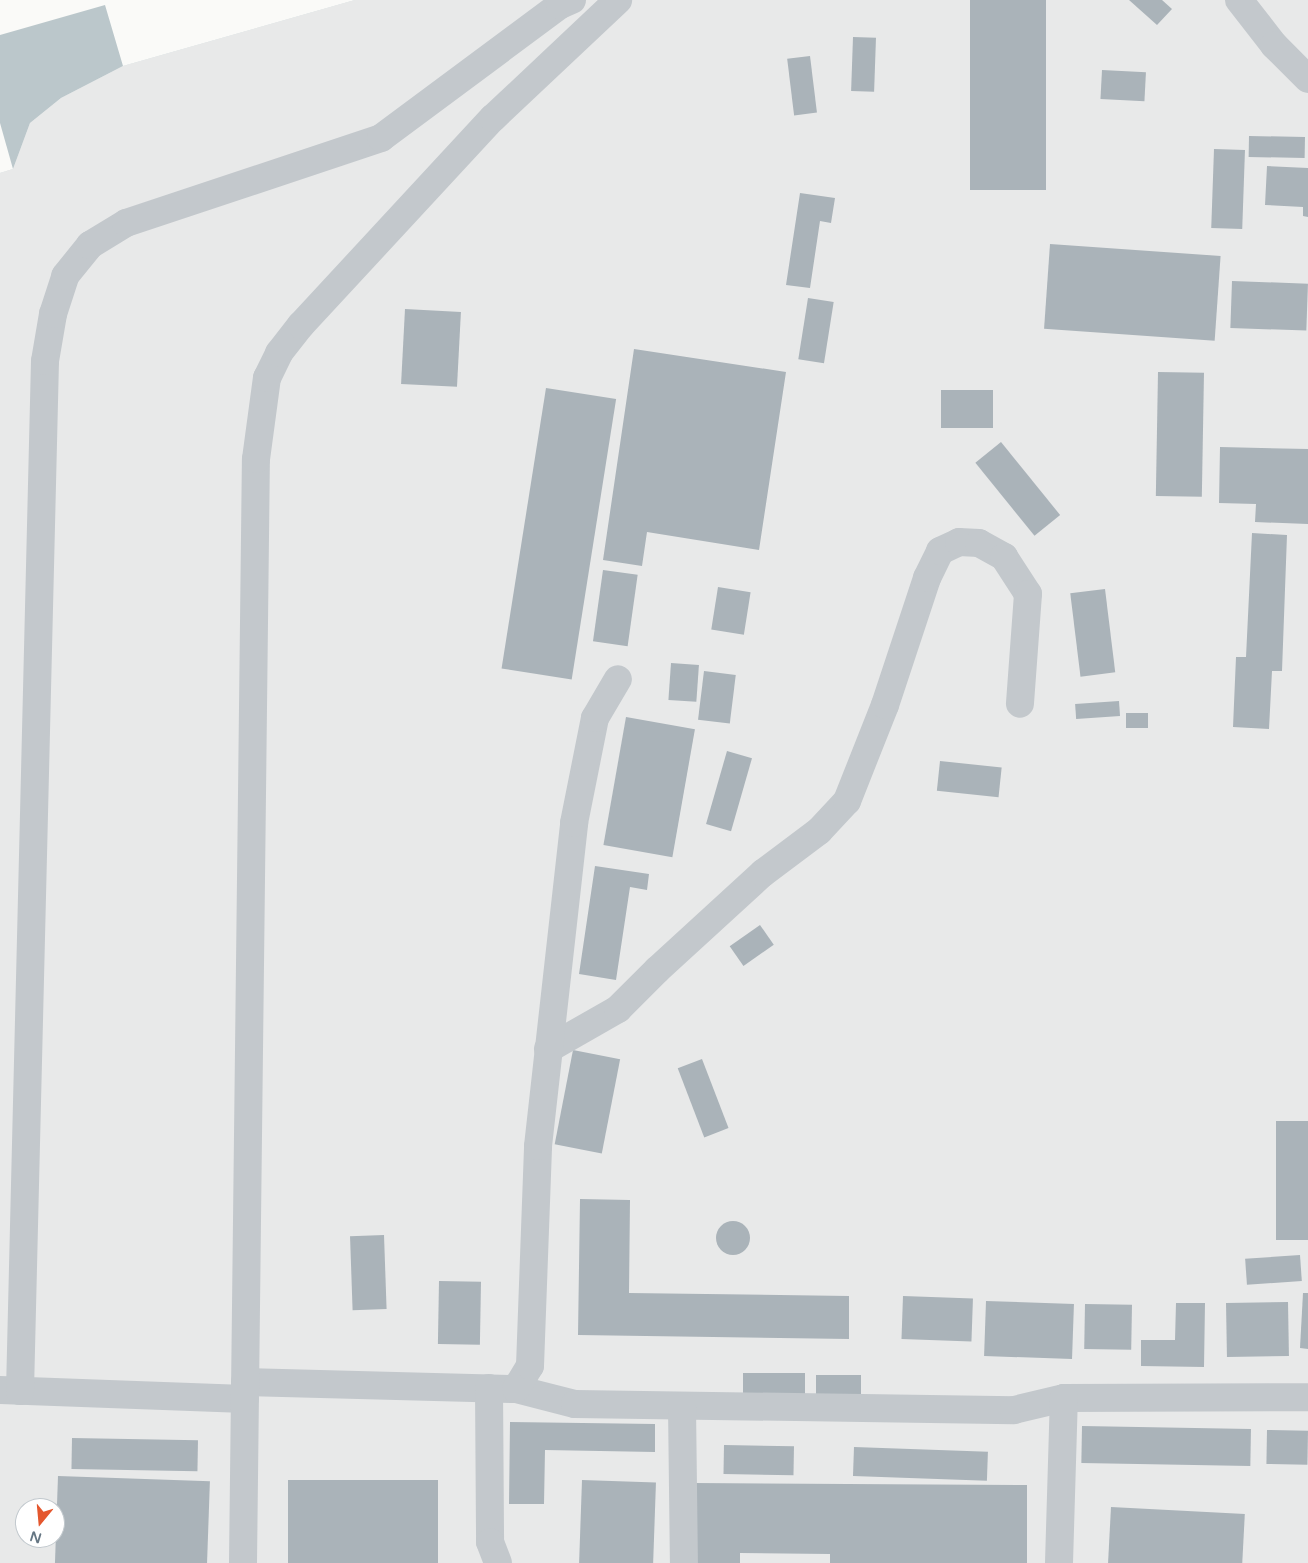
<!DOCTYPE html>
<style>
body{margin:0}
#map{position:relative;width:1308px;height:1563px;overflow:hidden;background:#fafaf8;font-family:"Varela Round",sans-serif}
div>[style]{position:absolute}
.built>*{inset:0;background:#e8e9e9}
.water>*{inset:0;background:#bbc7cb}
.pier>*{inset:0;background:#fafaf8}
.building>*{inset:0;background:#aab3b9;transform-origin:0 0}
.round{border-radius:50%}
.minor>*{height:28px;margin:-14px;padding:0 14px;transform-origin:14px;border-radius:14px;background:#c3c8cc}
span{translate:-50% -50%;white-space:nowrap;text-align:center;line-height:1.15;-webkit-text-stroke:5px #fff;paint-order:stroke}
.north{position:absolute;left:15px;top:1498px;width:50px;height:50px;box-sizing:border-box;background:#fff;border:1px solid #c1c8cd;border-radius:50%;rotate:197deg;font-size:14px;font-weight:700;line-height:20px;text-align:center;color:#657683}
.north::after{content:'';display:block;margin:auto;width:18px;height:22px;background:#e4572e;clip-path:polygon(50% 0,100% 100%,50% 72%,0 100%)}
</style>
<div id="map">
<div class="built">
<div style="clip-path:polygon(evenodd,355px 0,1308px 0,1308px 1563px,0 1563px,0 173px,13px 169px,30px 123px,61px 98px,123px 66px,355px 0,25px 1508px,55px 1508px,55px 1538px,25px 1538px,25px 1508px)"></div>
</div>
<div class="water">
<div style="clip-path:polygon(0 0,355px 0,123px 66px,61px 98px,30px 123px,13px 169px,0 173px)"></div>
</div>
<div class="pier">
<div style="clip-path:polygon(0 0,355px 0,123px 66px,105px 5px,0 35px)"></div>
<div style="clip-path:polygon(0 123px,13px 169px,0 173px)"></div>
</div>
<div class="building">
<div style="left:970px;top:0;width:76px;height:190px"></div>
<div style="clip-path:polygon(1129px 0,1162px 0,1172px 9px,1157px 25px)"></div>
<div style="left:853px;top:37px;width:23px;height:54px;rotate:2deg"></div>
<div style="left:810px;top:56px;width:57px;height:23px;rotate:83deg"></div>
<div style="left:1102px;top:70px;width:44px;height:29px;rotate:3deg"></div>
<div style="left:1249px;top:136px;width:56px;height:21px;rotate:1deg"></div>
<div style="left:1214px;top:149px;width:31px;height:79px;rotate:2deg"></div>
<div style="clip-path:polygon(1267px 166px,1308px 168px,1308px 217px,1303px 216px,1303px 207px,1265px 205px)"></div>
<div style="clip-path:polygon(800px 193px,835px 198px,831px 223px,820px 221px,810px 288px,786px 285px)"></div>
<div style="left:1050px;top:244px;width:171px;height:85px;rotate:4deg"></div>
<div style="left:1232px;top:281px;width:76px;height:47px;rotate:2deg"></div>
<div style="left:808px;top:298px;width:26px;height:62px;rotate:9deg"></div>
<div style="left:405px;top:309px;width:56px;height:75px;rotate:3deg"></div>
<div style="clip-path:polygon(634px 349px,786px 372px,759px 550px,647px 532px,642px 566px,603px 560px)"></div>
<div style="left:1158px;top:372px;width:46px;height:124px;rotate:1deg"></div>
<div style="left:546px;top:388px;width:71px;height:284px;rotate:9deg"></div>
<div style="left:941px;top:390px;width:52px;height:38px"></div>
<div style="left:1001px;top:442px;width:94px;height:33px;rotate:51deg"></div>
<div style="clip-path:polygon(1220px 447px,1308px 449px,1308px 524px,1255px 522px,1256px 504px,1219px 503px)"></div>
<div style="clip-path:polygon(1252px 533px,1287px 535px,1282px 671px,1272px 671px,1269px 729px,1233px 727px,1236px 657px,1246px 657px)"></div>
<div style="left:603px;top:570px;width:35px;height:72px;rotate:8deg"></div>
<div style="left:718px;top:587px;width:33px;height:43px;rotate:9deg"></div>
<div style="left:1105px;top:589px;width:84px;height:35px;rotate:83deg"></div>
<div style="left:671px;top:663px;width:28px;height:37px;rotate:4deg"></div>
<div style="left:704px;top:671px;width:32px;height:49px;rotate:7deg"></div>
<div style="left:1119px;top:701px;width:15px;height:44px;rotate:86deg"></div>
<div style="left:1126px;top:713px;width:22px;height:15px"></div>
<div style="left:626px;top:717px;width:70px;height:130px;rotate:10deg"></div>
<div style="left:727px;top:751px;width:26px;height:76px;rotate:16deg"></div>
<div style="left:940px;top:761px;width:62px;height:30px;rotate:6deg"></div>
<div style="clip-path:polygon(595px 866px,649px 874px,647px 890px,630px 887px,616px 980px,579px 974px)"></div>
<div style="left:760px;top:925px;width:24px;height:37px;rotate:55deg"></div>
<div style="left:573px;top:1050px;width:48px;height:96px;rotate:11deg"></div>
<div style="left:702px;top:1059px;width:74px;height:26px;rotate:69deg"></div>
<div style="left:1276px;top:1121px;width:32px;height:119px"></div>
<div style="clip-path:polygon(580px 1199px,630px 1200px,629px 1293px,849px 1296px,849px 1339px,578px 1335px)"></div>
<div class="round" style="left:716px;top:1221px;width:34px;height:34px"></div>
<div style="left:384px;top:1235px;width:74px;height:34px;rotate:88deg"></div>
<div style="left:1300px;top:1255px;width:26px;height:55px;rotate:86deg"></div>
<div style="left:439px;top:1281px;width:42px;height:63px;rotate:1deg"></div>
<div style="clip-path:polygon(1303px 1293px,1308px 1293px,1308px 1349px,1300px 1348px)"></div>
<div style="left:903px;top:1296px;width:70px;height:43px;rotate:2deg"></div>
<div style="left:986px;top:1301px;width:88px;height:55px;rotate:2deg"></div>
<div style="left:1288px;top:1302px;width:54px;height:62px;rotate:89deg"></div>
<div style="clip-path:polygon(1176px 1303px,1205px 1303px,1204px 1367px,1141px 1366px,1141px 1340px,1175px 1340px)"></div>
<div style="left:1085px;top:1304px;width:47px;height:45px;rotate:1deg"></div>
<div style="left:743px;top:1373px;width:62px;height:26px"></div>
<div style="left:816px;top:1375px;width:45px;height:24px"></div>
<div style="clip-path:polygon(510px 1422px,655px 1424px,655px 1452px,545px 1450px,544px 1504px,509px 1504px)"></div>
<div style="left:1082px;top:1426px;width:169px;height:37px;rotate:1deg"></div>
<div style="left:1267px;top:1430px;width:41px;height:34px;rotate:1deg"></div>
<div style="left:72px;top:1438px;width:126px;height:31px;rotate:1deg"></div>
<div style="left:724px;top:1445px;width:70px;height:29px;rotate:1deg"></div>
<div style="left:854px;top:1447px;width:134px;height:29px;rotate:2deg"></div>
<div style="left:58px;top:1476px;width:152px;height:87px;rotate:2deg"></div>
<div style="left:288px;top:1480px;width:150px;height:83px"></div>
<div style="left:582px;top:1480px;width:74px;height:83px;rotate:2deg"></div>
<div style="clip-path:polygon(693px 1483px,1027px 1485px,1027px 1563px,830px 1563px,830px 1554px,740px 1553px,740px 1563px,693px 1563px)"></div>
<div style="left:1111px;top:1507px;width:134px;height:56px;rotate:3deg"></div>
</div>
<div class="minor">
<div style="left:1239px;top:0;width:57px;rotate:52.1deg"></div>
<div style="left:1274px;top:45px;width:48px;rotate:45deg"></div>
<div style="left:548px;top:1049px;width:81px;rotate:-29.7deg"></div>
<div style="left:618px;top:1009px;width:55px;rotate:-45deg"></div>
<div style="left:657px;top:970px;width:144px;rotate:-42.5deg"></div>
<div style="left:763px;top:873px;width:70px;rotate:-36.9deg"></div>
<div style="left:819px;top:831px;width:41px;rotate:-47deg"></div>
<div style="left:847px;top:801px;width:103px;rotate:-68.4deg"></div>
<div style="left:885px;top:705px;width:134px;rotate:-71.7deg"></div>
<div style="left:927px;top:578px;width:30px;rotate:-64deg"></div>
<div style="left:940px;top:551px;width:21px;rotate:-25deg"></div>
<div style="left:959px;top:542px;width:20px;rotate:3deg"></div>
<div style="left:979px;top:543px;width:29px;rotate:29deg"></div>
<div style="left:1004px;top:557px;width:44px;rotate:57deg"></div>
<div style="left:1028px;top:594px;width:110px;rotate:94.2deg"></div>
<div style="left:245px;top:1382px;width:271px;rotate:1.5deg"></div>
<div style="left:516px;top:1389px;width:61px;rotate:14.3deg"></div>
<div style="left:575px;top:1404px;width:439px;rotate:0.8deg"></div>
<div style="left:1014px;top:1410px;width:51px;rotate:-13.5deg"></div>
<div style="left:1064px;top:1398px;width:244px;rotate:-0.2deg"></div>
<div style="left:489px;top:1388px;width:154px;rotate:89.6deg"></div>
<div style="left:490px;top:1542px;width:22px;rotate:69deg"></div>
<div style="left:516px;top:1389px;width:27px;rotate:-59deg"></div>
<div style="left:530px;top:1366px;width:220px;rotate:-87.9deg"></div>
<div style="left:538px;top:1146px;width:325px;rotate:-83.6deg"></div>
<div style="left:574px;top:823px;width:107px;rotate:-78.7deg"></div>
<div style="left:595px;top:718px;width:45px;rotate:-59.5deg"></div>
<div style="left:0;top:1390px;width:245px;rotate:2.1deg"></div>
<div style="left:20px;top:1391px;width:1030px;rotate:-88.61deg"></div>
<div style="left:45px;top:361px;width:48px;rotate:-80.3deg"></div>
<div style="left:53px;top:314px;width:40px;rotate:-72deg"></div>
<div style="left:65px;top:276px;width:40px;rotate:-51deg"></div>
<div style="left:90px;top:245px;width:42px;rotate:-31.4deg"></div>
<div style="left:126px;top:223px;width:269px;rotate:-18.4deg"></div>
<div style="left:381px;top:138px;width:223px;rotate:-36.6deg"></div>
<div style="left:560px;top:5px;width:13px;rotate:-23deg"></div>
<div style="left:682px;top:1406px;width:157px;rotate:89.3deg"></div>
<div style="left:243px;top:1563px;width:1104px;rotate:-89.33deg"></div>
<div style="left:256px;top:459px;width:82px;rotate:-82.3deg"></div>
<div style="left:267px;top:378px;width:28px;rotate:-64deg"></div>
<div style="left:279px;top:353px;width:36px;rotate:-52deg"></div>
<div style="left:301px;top:325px;width:282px;rotate:-47.2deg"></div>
<div style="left:493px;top:118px;width:172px;rotate:-43.3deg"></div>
<div style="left:1059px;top:1563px;width:165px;rotate:-88.3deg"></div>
</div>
<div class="north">N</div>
</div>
